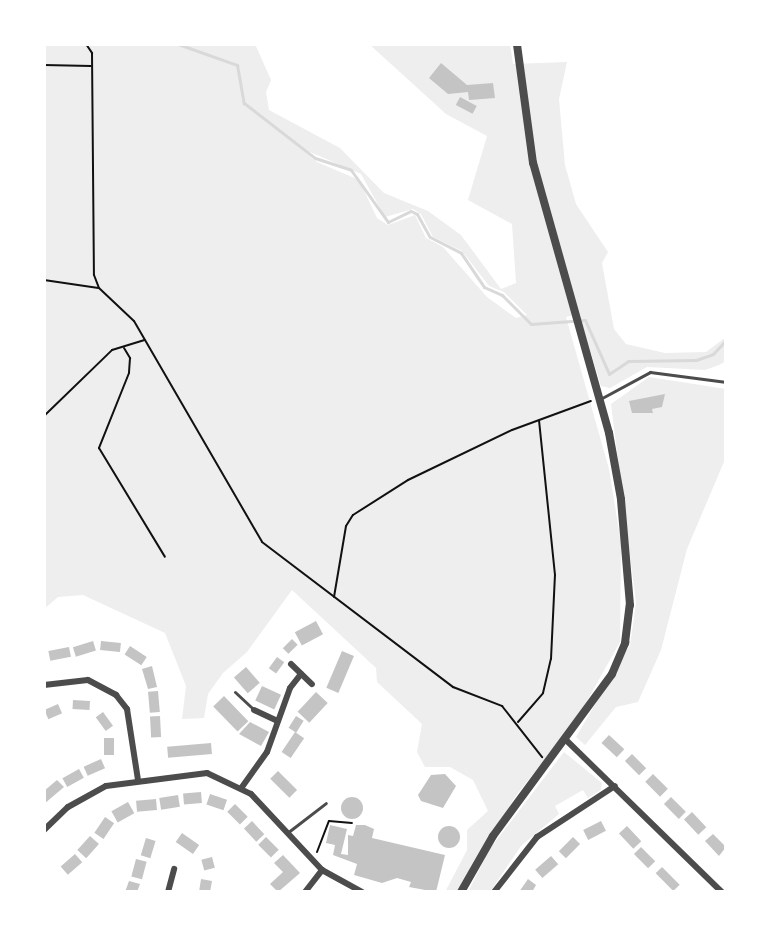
<!DOCTYPE html>
<style>
body{margin:0}
#map{position:relative;width:770px;height:936px;overflow:hidden;background:#fff;font-family:"Work Sans",sans-serif}
div>[style]{position:absolute}
.green>*{inset:0;background:#eee}
.stream>*{height:3px;margin:-1.5px;padding:0 1.5px;transform-origin:1.5px;border-radius:1.5px;background:#d9d9d9}
.building>*{inset:0;background:#c4c4c4;transform-origin:0 0}
.round{border-radius:50%}
.path>*{height:2px;margin:-1px;padding:0 1px;transform-origin:1px;border-radius:1px;background:#111}
.service>*{height:3px;margin:-1.5px;padding:0 1.5px;transform-origin:1.5px;border-radius:1.5px;background:#4c4c4c}
.minor>*{height:6px;margin:-3px;padding:0 3px;transform-origin:3px;border-radius:3px;background:#4c4c4c}
.tertiary>*{height:8px;margin:-4px;padding:0 4px;transform-origin:4px;border-radius:4px;background:#4c4c4c}
span{translate:-50% -50%;white-space:nowrap;text-align:center;line-height:1.15;-webkit-text-stroke:8px #fff;paint-order:stroke}
.frame{position:absolute;inset:0;border:46px solid #fff;pointer-events:none}
</style>
<div id="map">
<div class="green">
<div style="clip-path:polygon(evenodd,44px 44px,255px 44px,271px 80px,266px 92px,269px 110px,340px 148px,384px 193px,428px 211px,461px 235px,501px 289px,516px 283px,512px 224px,468px 200px,487px 136px,446px 114px,369px 44px,510px 44px,513px 64px,567px 62px,559px 99px,565px 165px,576px 204px,608px 252px,602px 263px,614px 329px,626px 344px,665px 353px,706px 352px,726px 337px,726px 361px,719px 365px,705px 370px,647px 367px,610px 388px,601px 386px,579px 314px,566px 317px,609px 469px,621px 543px,620px 642px,579px 715px,515px 797px,457px 892px,445px 892px,467px 850px,467px 830px,488px 811px,473px 780px,450px 767px,425px 767px,417px 752px,422px 724px,377px 682px,376px 668px,292px 590px,247px 652px,223px 673px,208px 694px,204px 718px,182px 719px,186px 686px,165px 633px,83px 595px,58px 597px,44px 609px,44px 44px,310px 152px,361px 174px,385px 217px,413px 209px,421px 214px,433px 237px,462px 251px,489px 286px,504px 292px,527px 315px,516px 318px,487px 297px,443px 247px,426px 238px,415px 215px,388px 225px,377px 218px,359px 180px,317px 162px,306px 153px,310px 152px)"></div>
<div style="clip-path:polygon(649px 377px,726px 389px,726px 457px,687px 549px,661px 650px,638px 702px,616px 707px,585px 745px,576px 737px,630px 645px,636px 603px,611px 404px)"></div>
<div style="clip-path:polygon(564px 752px,602px 783px,601px 790px,588px 798px,583px 790px,555px 806px,559px 814px,521px 846px,490px 892px,468px 892px,489px 850px)"></div>
</div>
<div class="stream">
<div style="left:178px;top:44px;width:63px;rotate:19.6deg"></div>
<div style="left:237px;top:65px;width:39px;rotate:80deg"></div>
<div style="left:244px;top:103px;width:90px;rotate:37.8deg"></div>
<div style="left:315px;top:158px;width:38px;rotate:18deg"></div>
<div style="left:351px;top:170px;width:64px;rotate:54.6deg"></div>
<div style="left:388px;top:222px;width:25px;rotate:-26deg"></div>
<div style="left:411px;top:211px;width:7px;rotate:27deg"></div>
<div style="left:417px;top:214px;width:26px;rotate:61deg"></div>
<div style="left:430px;top:237px;width:35px;rotate:27deg"></div>
<div style="left:461px;top:253px;width:41px;rotate:55.9deg"></div>
<div style="left:484px;top:287px;width:20px;rotate:24deg"></div>
<div style="left:502px;top:295px;width:41px;rotate:45deg"></div>
<div style="left:531px;top:324px;width:54px;rotate:-4.2deg"></div>
<div style="left:585px;top:320px;width:59px;rotate:66deg"></div>
<div style="left:609px;top:374px;width:23px;rotate:-34deg"></div>
<div style="left:628px;top:361px;width:68px;rotate:-0.8deg"></div>
<div style="left:696px;top:360px;width:18px;rotate:-19deg"></div>
<div style="left:713px;top:354px;width:19px;rotate:-47deg"></div>
</div>
<div class="building">
<div style="clip-path:polygon(441px 63px,467px 85px,493px 83px,495px 98px,469px 100px,468px 92px,448px 94px,429px 78px)"></div>
<div style="left:460px;top:97px;width:19px;height:9px;rotate:28deg"></div>
<div style="clip-path:polygon(665px 394px,662px 407px,652px 409px,653px 413px,632px 413px,629px 401px)"></div>
<div style="left:316px;top:621px;width:15px;height:24px;rotate:62deg"></div>
<div style="left:292px;top:639px;width:8px;height:13px;rotate:45deg"></div>
<div style="left:93px;top:641px;width:10px;height:21px;rotate:73deg"></div>
<div style="left:101px;top:641px;width:20px;height:9px;rotate:6deg"></div>
<div style="left:130px;top:646px;width:20px;height:10px;rotate:33deg"></div>
<div style="left:69px;top:647px;width:10px;height:21px;rotate:79deg"></div>
<div style="left:342px;top:651px;width:13px;height:40px;rotate:23deg"></div>
<div style="left:277px;top:657px;width:9px;height:14px;rotate:36deg"></div>
<div style="clip-path:polygon(152px 666px,157px 687px,148px 689px,142px 669px)"></div>
<div style="left:246px;top:667px;width:21px;height:16px;rotate:49deg"></div>
<div style="left:262px;top:686px;width:21px;height:16px;rotate:25deg"></div>
<div style="left:158px;top:691px;width:21px;height:10px;rotate:85deg"></div>
<div style="left:316px;top:692px;width:16px;height:27px;rotate:43deg"></div>
<div style="left:224px;top:696px;width:35px;height:15px;rotate:46deg"></div>
<div style="left:73px;top:700px;width:17px;height:9px;rotate:3deg"></div>
<div style="left:58px;top:704px;width:10px;height:15px;rotate:66deg"></div>
<div style="left:103px;top:712px;width:17px;height:9px;rotate:54deg"></div>
<div style="left:160px;top:716px;width:21px;height:10px;rotate:87deg"></div>
<div style="left:296px;top:716px;width:9px;height:14px;rotate:32deg"></div>
<div style="clip-path:polygon(250px 722px,269px 732px,261px 746px,239px 734px)"></div>
<div style="left:295px;top:732px;width:11px;height:24px;rotate:34deg"></div>
<div style="left:609px;top:735px;width:21px;height:11px;rotate:43deg"></div>
<div style="left:104px;top:738px;width:10px;height:17px"></div>
<div style="left:211px;top:743px;width:11px;height:44px;rotate:85deg"></div>
<div style="left:632px;top:754px;width:20px;height:10px;rotate:45deg"></div>
<div style="left:101px;top:759px;width:10px;height:19px;rotate:66deg"></div>
<div style="left:79px;top:769px;width:10px;height:19px;rotate:61deg"></div>
<div style="left:278px;top:771px;width:27px;height:11px;rotate:45deg"></div>
<div style="clip-path:polygon(445px 774px,456px 786px,443px 808px,421px 801px,418px 795px,431px 775px)"></div>
<div style="left:653px;top:774px;width:21px;height:11px;rotate:45deg"></div>
<div style="clip-path:polygon(57px 780px,64px 787px,44px 804px,44px 791px)"></div>
<div style="left:201px;top:792px;width:11px;height:18px;rotate:85deg"></div>
<div style="left:210px;top:794px;width:18px;height:11px;rotate:19deg"></div>
<div style="left:178px;top:795px;width:12px;height:19px;rotate:81deg"></div>
<div style="left:671px;top:797px;width:21px;height:10px;rotate:45deg"></div>
<div class="round" style="left:341px;top:797px;width:22px;height:22px"></div>
<div style="left:156px;top:799px;width:11px;height:20px;rotate:85deg"></div>
<div style="left:128px;top:802px;width:13px;height:19px;rotate:61deg"></div>
<div style="left:235px;top:804px;width:18px;height:11px;rotate:45deg"></div>
<div style="left:692px;top:812px;width:21px;height:11px;rotate:47deg"></div>
<div style="left:105px;top:817px;width:11px;height:19px;rotate:34deg"></div>
<div style="left:252px;top:821px;width:18px;height:11px;rotate:47deg"></div>
<div style="left:601px;top:821px;width:11px;height:20px;rotate:63deg"></div>
<div style="clip-path:polygon(330px 825px,347px 829px,341px 854px,348px 855px,348px 835px,353px 836px,356px 825px,365px 825px,374px 829px,372px 838px,445px 855px,436px 892px,409px 887px,411px 882px,397px 878px,382px 883px,354px 875px,357px 864px,333px 855px,335px 845px,326px 843px)"></div>
<div class="round" style="left:438px;top:826px;width:22px;height:22px"></div>
<div style="left:627px;top:826px;width:21px;height:11px;rotate:47deg"></div>
<div style="left:182px;top:833px;width:21px;height:11px;rotate:35deg"></div>
<div style="clip-path:polygon(713px 834px,726px 847px,719px 856px,705px 841px)"></div>
<div style="left:90px;top:836px;width:12px;height:19px;rotate:42deg"></div>
<div style="left:266px;top:837px;width:18px;height:11px;rotate:45deg"></div>
<div style="left:573px;top:837px;width:10px;height:20px;rotate:45deg"></div>
<div style="left:146px;top:838px;width:10px;height:18px;rotate:17deg"></div>
<div style="left:641px;top:847px;width:20px;height:10px;rotate:45deg"></div>
<div style="left:75px;top:854px;width:11px;height:19px;rotate:49deg"></div>
<div style="clip-path:polygon(283px 855px,300px 873px,278px 892px,270px 884px,283px 872px,274px 863px)"></div>
<div style="left:551px;top:856px;width:11px;height:21px;rotate:49deg"></div>
<div style="left:212px;top:857px;width:11px;height:11px;rotate:75deg"></div>
<div style="left:136px;top:859px;width:11px;height:18px;rotate:15deg"></div>
<div style="left:662px;top:867px;width:25px;height:9px;rotate:45deg"></div>
<div style="clip-path:polygon(201px 879px,212px 881px,210px 892px,199px 892px)"></div>
<div style="clip-path:polygon(528px 879px,536px 885px,532px 892px,519px 892px)"></div>
<div style="clip-path:polygon(129px 881px,140px 884px,137px 892px,125px 892px)"></div>
</div>
<div class="path">
<div style="left:86px;top:44px;width:11px;rotate:56deg"></div>
<div style="left:92px;top:53px;width:222px;rotate:89.5deg"></div>
<div style="left:94px;top:275px;width:14px;rotate:69deg"></div>
<div style="left:99px;top:288px;width:48px;rotate:43.3deg"></div>
<div style="left:134px;top:321px;width:255px;rotate:59.9deg"></div>
<div style="left:262px;top:542px;width:240px;rotate:37.2deg"></div>
<div style="left:453px;top:687px;width:53px;rotate:21.2deg"></div>
<div style="left:502px;top:706px;width:65px;rotate:51.9deg"></div>
<div style="left:44px;top:65px;width:47px;rotate:1.2deg"></div>
<div style="left:44px;top:280px;width:55px;rotate:8.4deg"></div>
<div style="left:124px;top:348px;width:12px;rotate:59deg"></div>
<div style="left:130px;top:358px;width:15px;rotate:94deg"></div>
<div style="left:129px;top:373px;width:81px;rotate:111.8deg"></div>
<div style="left:99px;top:448px;width:127px;rotate:58.8deg"></div>
<div style="left:44px;top:416px;width:95px;rotate:-44.1deg"></div>
<div style="left:112px;top:350px;width:34px;rotate:-17deg"></div>
<div style="left:334px;top:597px;width:72px;rotate:-80.4deg"></div>
<div style="left:346px;top:526px;width:13px;rotate:-58deg"></div>
<div style="left:353px;top:515px;width:65px;rotate:-32.5deg"></div>
<div style="left:408px;top:480px;width:115px;rotate:-25.7deg"></div>
<div style="left:512px;top:430px;width:84px;rotate:-20.2deg"></div>
<div style="left:518px;top:722px;width:38px;rotate:-49deg"></div>
<div style="left:543px;top:693px;width:35px;rotate:-77deg"></div>
<div style="left:551px;top:659px;width:84px;rotate:-87.3deg"></div>
<div style="left:555px;top:575px;width:155px;rotate:-95.9deg"></div>
<div style="left:317px;top:852px;width:33px;rotate:-69deg"></div>
<div style="left:329px;top:821px;width:23px;rotate:5deg"></div>
</div>
<div class="service">
<div style="left:602px;top:398px;width:55px;rotate:-28.4deg"></div>
<div style="left:650px;top:372px;width:77px;rotate:7.5deg"></div>
<div style="left:235px;top:692px;width:26px;rotate:43deg"></div>
<div style="left:287px;top:833px;width:49px;rotate:-37.6deg"></div>
</div>
<div class="minor">
<div style="left:291px;top:664px;width:29px;rotate:44deg"></div>
<div style="left:44px;top:685px;width:44px;rotate:-6.5deg"></div>
<div style="left:88px;top:680px;width:32px;rotate:28deg"></div>
<div style="left:116px;top:695px;width:18px;rotate:52deg"></div>
<div style="left:127px;top:709px;width:72px;rotate:81.2deg"></div>
<div style="left:254px;top:710px;width:26px;rotate:25deg"></div>
<div style="left:566px;top:740px;width:218px;rotate:44.3deg"></div>
<div style="left:242px;top:787px;width:43px;rotate:-54.5deg"></div>
<div style="left:267px;top:752px;width:68px;rotate:-70.2deg"></div>
<div style="left:290px;top:688px;width:18px;rotate:-52deg"></div>
<div style="left:44px;top:830px;width:33px;rotate:-44deg"></div>
<div style="left:68px;top:807px;width:43px;rotate:-28.9deg"></div>
<div style="left:106px;top:786px;width:102px;rotate:-7.3deg"></div>
<div style="left:207px;top:773px;width:49px;rotate:25.5deg"></div>
<div style="left:251px;top:794px;width:104px;rotate:46.9deg"></div>
<div style="left:322px;top:870px;width:46px;rotate:28.8deg"></div>
<div style="left:168px;top:892px;width:24px;rotate:-75deg"></div>
<div style="left:305px;top:892px;width:28px;rotate:-52deg"></div>
<div style="left:494px;top:892px;width:70px;rotate:-52deg"></div>
<div style="left:537px;top:837px;width:93px;rotate:-33.2deg"></div>
</div>
<div class="tertiary">
<div style="left:461px;top:892px;width:64px;rotate:-60.3deg"></div>
<div style="left:493px;top:836px;width:201px;rotate:-53.7deg"></div>
<div style="left:612px;top:674px;width:34px;rotate:-67deg"></div>
<div style="left:625px;top:643px;width:38px;rotate:-83deg"></div>
<div style="left:630px;top:605px;width:106px;rotate:-94.9deg"></div>
<div style="left:621px;top:499px;width:67px;rotate:-100.3deg"></div>
<div style="left:609px;top:433px;width:280px;rotate:-105.7deg"></div>
<div style="left:533px;top:163px;width:120px;rotate:-97.7deg"></div>
</div>
<div class="frame"></div>
</div>
